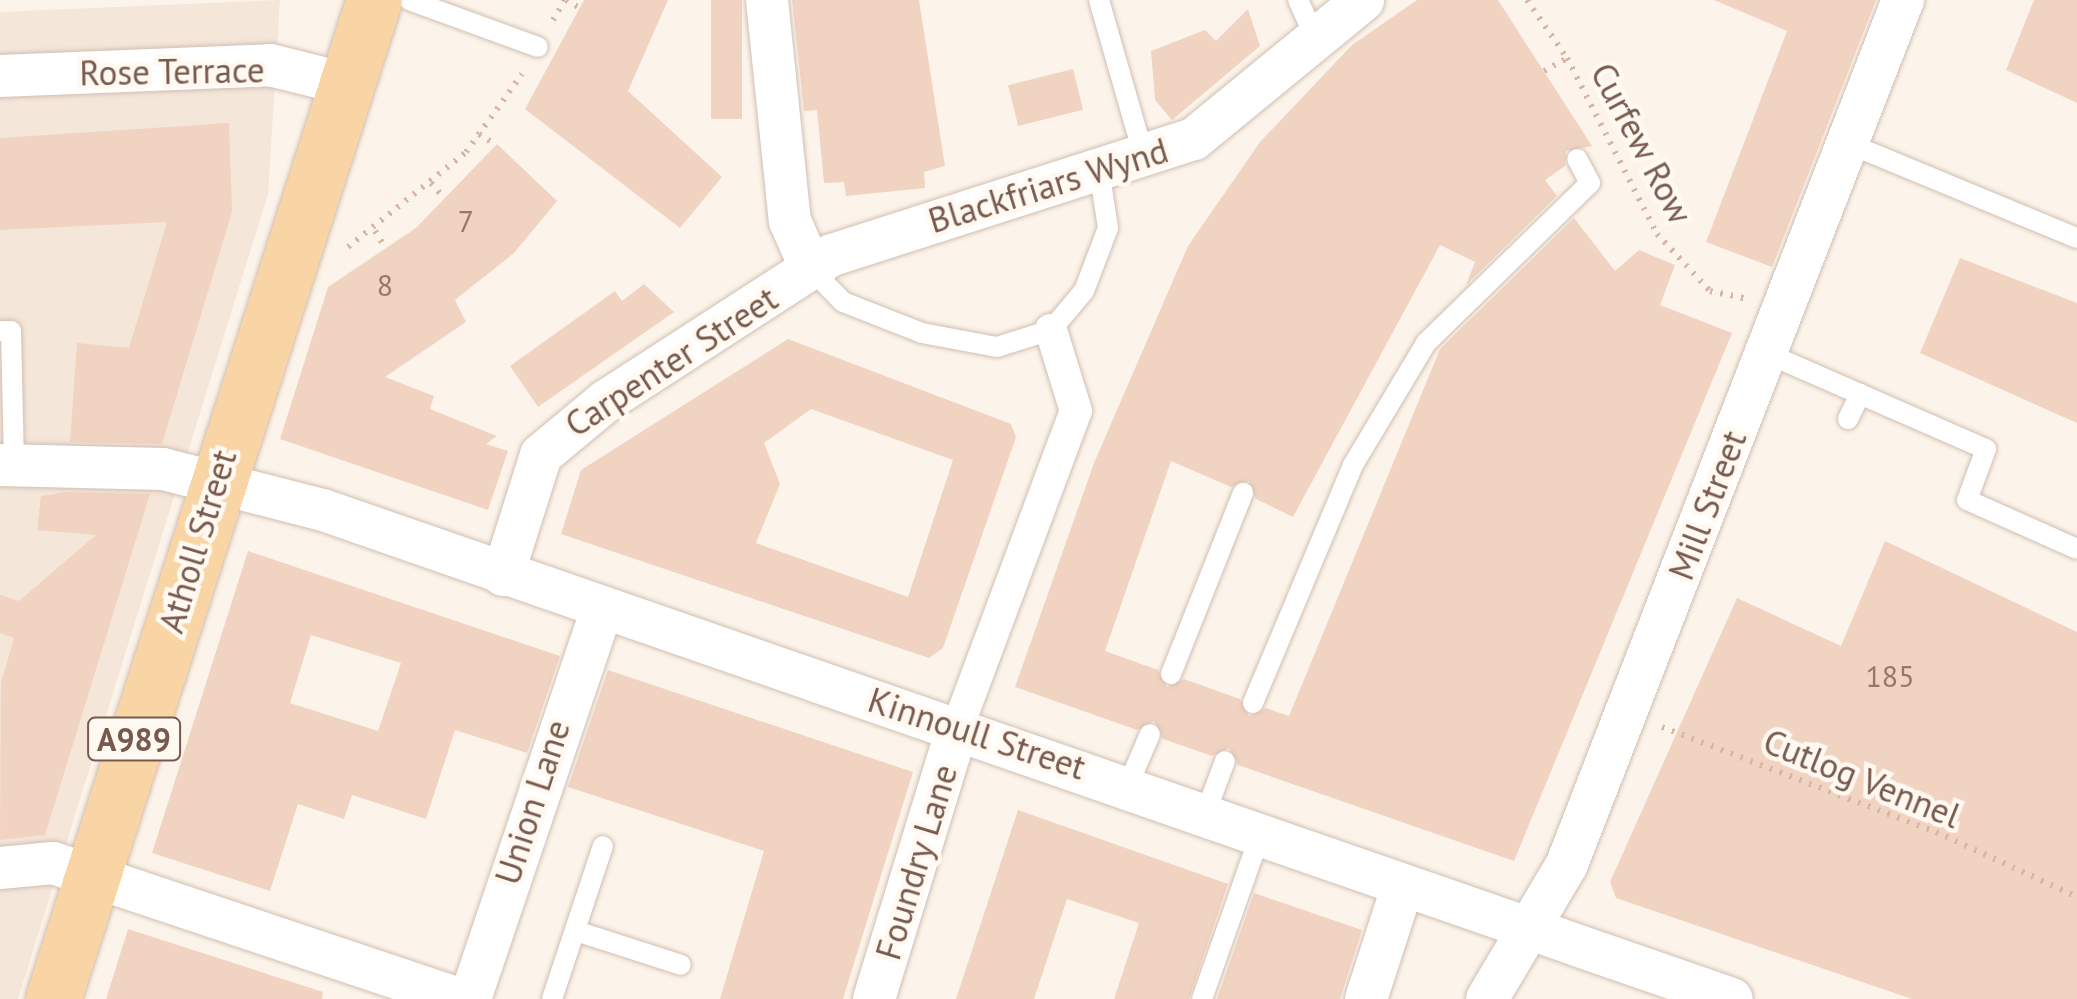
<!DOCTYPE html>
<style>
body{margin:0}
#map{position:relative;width:2077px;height:999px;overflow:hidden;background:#fcf4ea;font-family:"PT Sans",sans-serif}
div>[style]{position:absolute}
.residential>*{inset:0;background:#f4e6d9}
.building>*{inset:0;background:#f1d3c2;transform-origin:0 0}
.path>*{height:6px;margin-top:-3px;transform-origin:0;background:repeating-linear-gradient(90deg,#d7b6a5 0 2.5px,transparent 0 10.5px)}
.roads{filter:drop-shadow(0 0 2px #d1beb2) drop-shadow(0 0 2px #d1beb2)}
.service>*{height:20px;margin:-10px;padding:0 10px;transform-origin:10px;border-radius:10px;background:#fff}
.pedestrian>*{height:32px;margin:-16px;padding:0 16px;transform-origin:16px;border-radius:16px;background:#fff}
.minor>*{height:42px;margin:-21px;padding:0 21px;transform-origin:21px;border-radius:21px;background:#fff}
.primary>*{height:55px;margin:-27.5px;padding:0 27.5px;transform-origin:27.5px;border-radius:27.5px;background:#f9d5a5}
span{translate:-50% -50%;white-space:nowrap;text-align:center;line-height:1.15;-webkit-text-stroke:9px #fff9f1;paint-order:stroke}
.number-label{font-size:30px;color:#96786a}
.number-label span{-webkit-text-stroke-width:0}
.shield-label span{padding:2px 8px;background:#fff9f1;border:2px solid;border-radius:8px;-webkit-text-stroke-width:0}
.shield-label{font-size:32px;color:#775a4d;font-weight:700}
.street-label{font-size:35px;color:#775a4d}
</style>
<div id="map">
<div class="residential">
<div style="clip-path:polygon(280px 0,268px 194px,18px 999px,0 999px,0 12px)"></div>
</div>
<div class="building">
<div style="clip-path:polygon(584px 0,668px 0,628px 91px,722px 177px,680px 228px,525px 109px)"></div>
<div style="left:711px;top:0;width:31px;height:119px"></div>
<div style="clip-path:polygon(792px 0,919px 0,945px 166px,924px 172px,925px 188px,846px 196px,844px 182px,824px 183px,817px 110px,804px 111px)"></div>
<div style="clip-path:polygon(1417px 0,1498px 0,1592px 146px,1566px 151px,1565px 166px,1545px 180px,1557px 196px,1466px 285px,1475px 262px,1440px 245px,1293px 517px,1256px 499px,1249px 481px,1231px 487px,1171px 461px,1105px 651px,1158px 670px,1167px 687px,1184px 679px,1240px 699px,1249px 716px,1266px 708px,1289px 716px,1440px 349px,1574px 218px,1615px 271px,1639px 250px,1675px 265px,1660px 305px,1732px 333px,1514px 861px,1238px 765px,1229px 748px,1212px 756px,1163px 739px,1154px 721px,1137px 730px,1015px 687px,1094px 463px,1188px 246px,1260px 142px,1352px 45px)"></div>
<div style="clip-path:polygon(1714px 0,1876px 0,1772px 267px,1706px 242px,1787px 31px)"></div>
<div style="clip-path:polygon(2034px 0,2077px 0,2077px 103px,2006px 70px)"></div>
<div style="clip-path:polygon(1248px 9px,1260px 46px,1172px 120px,1155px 100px,1151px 51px,1205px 30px,1216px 41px)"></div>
<div style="left:1073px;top:69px;width:42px;height:67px;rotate:76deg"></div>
<div style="clip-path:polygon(229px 123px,232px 212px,162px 444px,70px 442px,77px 343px,129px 348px,167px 222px,0 230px,0 138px)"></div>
<div style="clip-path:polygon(497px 144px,557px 201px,514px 253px,455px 300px,466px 322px,385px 377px,434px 396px,430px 409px,497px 436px,486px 444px,508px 451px,488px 510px,280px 439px,328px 287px,416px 228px)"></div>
<div style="clip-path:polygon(1960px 258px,2077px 303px,2077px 423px,1920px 353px)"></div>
<div style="clip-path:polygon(644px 284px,674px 312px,538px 407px,510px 366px,615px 291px,622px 301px)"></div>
<div style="clip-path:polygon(evenodd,788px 339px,1011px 424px,1016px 437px,943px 648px,929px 658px,561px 534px,581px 470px,788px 339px,811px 409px,953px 460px,908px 597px,756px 543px,780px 484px,764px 443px,811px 409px)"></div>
<div style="clip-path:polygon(66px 492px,150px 494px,45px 835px,0 840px,1px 683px,14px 638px,0 633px,0 595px,19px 601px,96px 535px,37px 530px,41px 496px)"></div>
<div style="clip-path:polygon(1885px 541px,2077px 632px,2077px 999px,1912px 999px,1616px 898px,1610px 882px,1737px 598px,1841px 646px)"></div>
<div style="clip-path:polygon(evenodd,248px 551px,560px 656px,527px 753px,455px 730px,426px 819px,352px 795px,344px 819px,298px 804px,270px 891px,152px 853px,248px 551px,311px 635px,401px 663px,378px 731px,290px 703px,311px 635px)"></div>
<div style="clip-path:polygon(608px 670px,913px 772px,843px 999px,720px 999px,764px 851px,568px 787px)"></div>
<div style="clip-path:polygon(1018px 810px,1228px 884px,1189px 999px,1114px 999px,1139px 923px,1067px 899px,1034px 999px,956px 999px)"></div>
<div style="clip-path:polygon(1254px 893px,1362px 930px,1340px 999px,1217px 999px)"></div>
<div style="clip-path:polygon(128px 929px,323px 992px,322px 999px,106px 999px)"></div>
</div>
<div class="path">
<div style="left:566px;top:0;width:16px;rotate:30deg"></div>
<div style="left:1527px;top:0;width:70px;rotate:55.4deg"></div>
<div style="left:1567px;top:58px;width:198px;rotate:62.9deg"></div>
<div style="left:1657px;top:234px;width:78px;rotate:47.1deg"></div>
<div style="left:1710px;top:291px;width:35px;rotate:12deg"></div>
<div style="left:553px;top:20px;width:23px;rotate:-59deg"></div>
<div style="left:1544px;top:71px;width:26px;rotate:-29deg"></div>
<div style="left:479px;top:134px;width:20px;rotate:33deg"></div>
<div style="left:431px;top:183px;width:20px;rotate:49deg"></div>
<div style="left:375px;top:231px;width:19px;rotate:58deg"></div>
<div style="left:348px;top:247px;width:151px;rotate:-38.8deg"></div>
<div style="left:466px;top:152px;width:96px;rotate:-54.3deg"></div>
<div style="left:1662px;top:727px;width:293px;rotate:21deg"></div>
<div style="left:1936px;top:832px;width:155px;rotate:24.7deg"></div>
</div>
<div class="roads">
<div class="service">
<div style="left:409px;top:0;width:137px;rotate:20deg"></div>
<div style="left:1099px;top:0;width:163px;rotate:74deg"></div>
<div style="left:1298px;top:0;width:43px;rotate:65.2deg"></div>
<div style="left:1845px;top:142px;width:251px;rotate:22.5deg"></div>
<div style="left:811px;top:269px;width:46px;rotate:45.9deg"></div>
<div style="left:843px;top:302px;width:85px;rotate:21.4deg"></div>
<div style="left:922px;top:333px;width:76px;rotate:10.6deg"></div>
<div style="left:997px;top:347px;width:57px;rotate:-17.5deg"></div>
<div style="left:1051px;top:330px;width:51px;rotate:-49.8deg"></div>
<div style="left:1084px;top:291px;width:67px;rotate:-69.1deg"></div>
<div style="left:1108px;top:228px;width:60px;rotate:-98.7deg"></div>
<div style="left:0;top:331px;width:11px"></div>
<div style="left:11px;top:331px;width:133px;rotate:88.7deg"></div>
<div style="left:1766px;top:353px;width:240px;rotate:23.6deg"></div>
<div style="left:1986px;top:449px;width:54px;rotate:110.4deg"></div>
<div style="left:1967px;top:500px;width:120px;rotate:24deg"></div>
<div style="left:1848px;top:419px;width:28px;rotate:-64deg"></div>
<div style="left:1171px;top:674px;width:195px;rotate:-68.3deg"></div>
<div style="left:1253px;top:703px;width:258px;rotate:-67.2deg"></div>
<div style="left:1353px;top:465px;width:142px;rotate:-59.1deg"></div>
<div style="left:1426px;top:343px;width:229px;rotate:-44.3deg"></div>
<div style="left:1590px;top:183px;width:27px;rotate:-118deg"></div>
<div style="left:1129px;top:783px;width:53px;rotate:-66.8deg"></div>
<div style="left:1206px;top:812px;width:54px;rotate:-69.6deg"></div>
<div style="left:576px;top:931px;width:110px;rotate:17.9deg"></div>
<div style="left:552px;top:999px;width:161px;rotate:-71.6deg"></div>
<div style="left:1202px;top:999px;width:177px;rotate:-70.5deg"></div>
</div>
<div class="pedestrian">
<div style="left:958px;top:726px;width:336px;rotate:-69.5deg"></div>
<div style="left:1076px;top:411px;width:85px;rotate:-107.2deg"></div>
</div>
<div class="minor">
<div style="left:767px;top:0;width:222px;rotate:84.1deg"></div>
<div style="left:790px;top:221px;width:52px;rotate:66.4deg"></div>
<div style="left:0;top:76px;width:270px;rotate:-2.3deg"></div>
<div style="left:270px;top:65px;width:75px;rotate:13.9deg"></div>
<div style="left:0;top:465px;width:163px;rotate:1.4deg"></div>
<div style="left:163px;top:469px;width:165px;rotate:14.4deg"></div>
<div style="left:323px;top:510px;width:1491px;rotate:19.14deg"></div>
<div style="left:503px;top:575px;width:126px;rotate:-72.4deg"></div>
<div style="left:541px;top:455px;width:85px;rotate:-39.7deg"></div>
<div style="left:606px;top:401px;width:269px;rotate:-32.9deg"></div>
<div style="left:832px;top:255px;width:380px;rotate:-17.8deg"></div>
<div style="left:1194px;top:139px;width:219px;rotate:-39.4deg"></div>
<div style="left:0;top:868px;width:53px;rotate:-5.4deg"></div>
<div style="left:53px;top:863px;width:428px;rotate:18.5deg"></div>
<div style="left:470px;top:999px;width:412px;rotate:-71.3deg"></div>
<div style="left:874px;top:999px;width:286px;rotate:-72.9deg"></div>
<div style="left:1366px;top:999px;width:117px;rotate:-72deg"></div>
<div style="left:1487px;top:999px;width:157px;rotate:-59.3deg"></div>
<div style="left:1567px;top:864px;width:927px;rotate:-68.75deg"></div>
</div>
<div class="primary">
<div style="left:53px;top:999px;width:1049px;rotate:-72.19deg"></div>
</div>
</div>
<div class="number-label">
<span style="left:466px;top:221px">7</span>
<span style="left:385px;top:285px">8</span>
<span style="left:1890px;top:676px">185</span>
</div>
<div class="shield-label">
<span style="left:134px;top:739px">A989</span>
</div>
<div class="street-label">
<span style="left:172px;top:71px;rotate:-1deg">Rose Terrace</span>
<span style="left:1642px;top:143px;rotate:62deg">Curfew Row</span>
<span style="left:1048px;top:185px;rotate:-17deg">Blackfriars Wynd</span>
<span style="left:671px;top:361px;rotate:-33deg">Carpenter Street</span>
<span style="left:1707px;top:505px;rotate:-69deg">Mill Street</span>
<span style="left:197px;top:541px;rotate:-73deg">Atholl Street</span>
<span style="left:977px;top:733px;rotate:18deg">Kinnoull Street</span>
<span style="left:1862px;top:778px;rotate:22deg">Cutlog Vennel</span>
<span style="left:532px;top:802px;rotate:-72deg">Union Lane</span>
<span style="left:916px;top:862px;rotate:-73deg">Foundry Lane</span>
</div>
</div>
